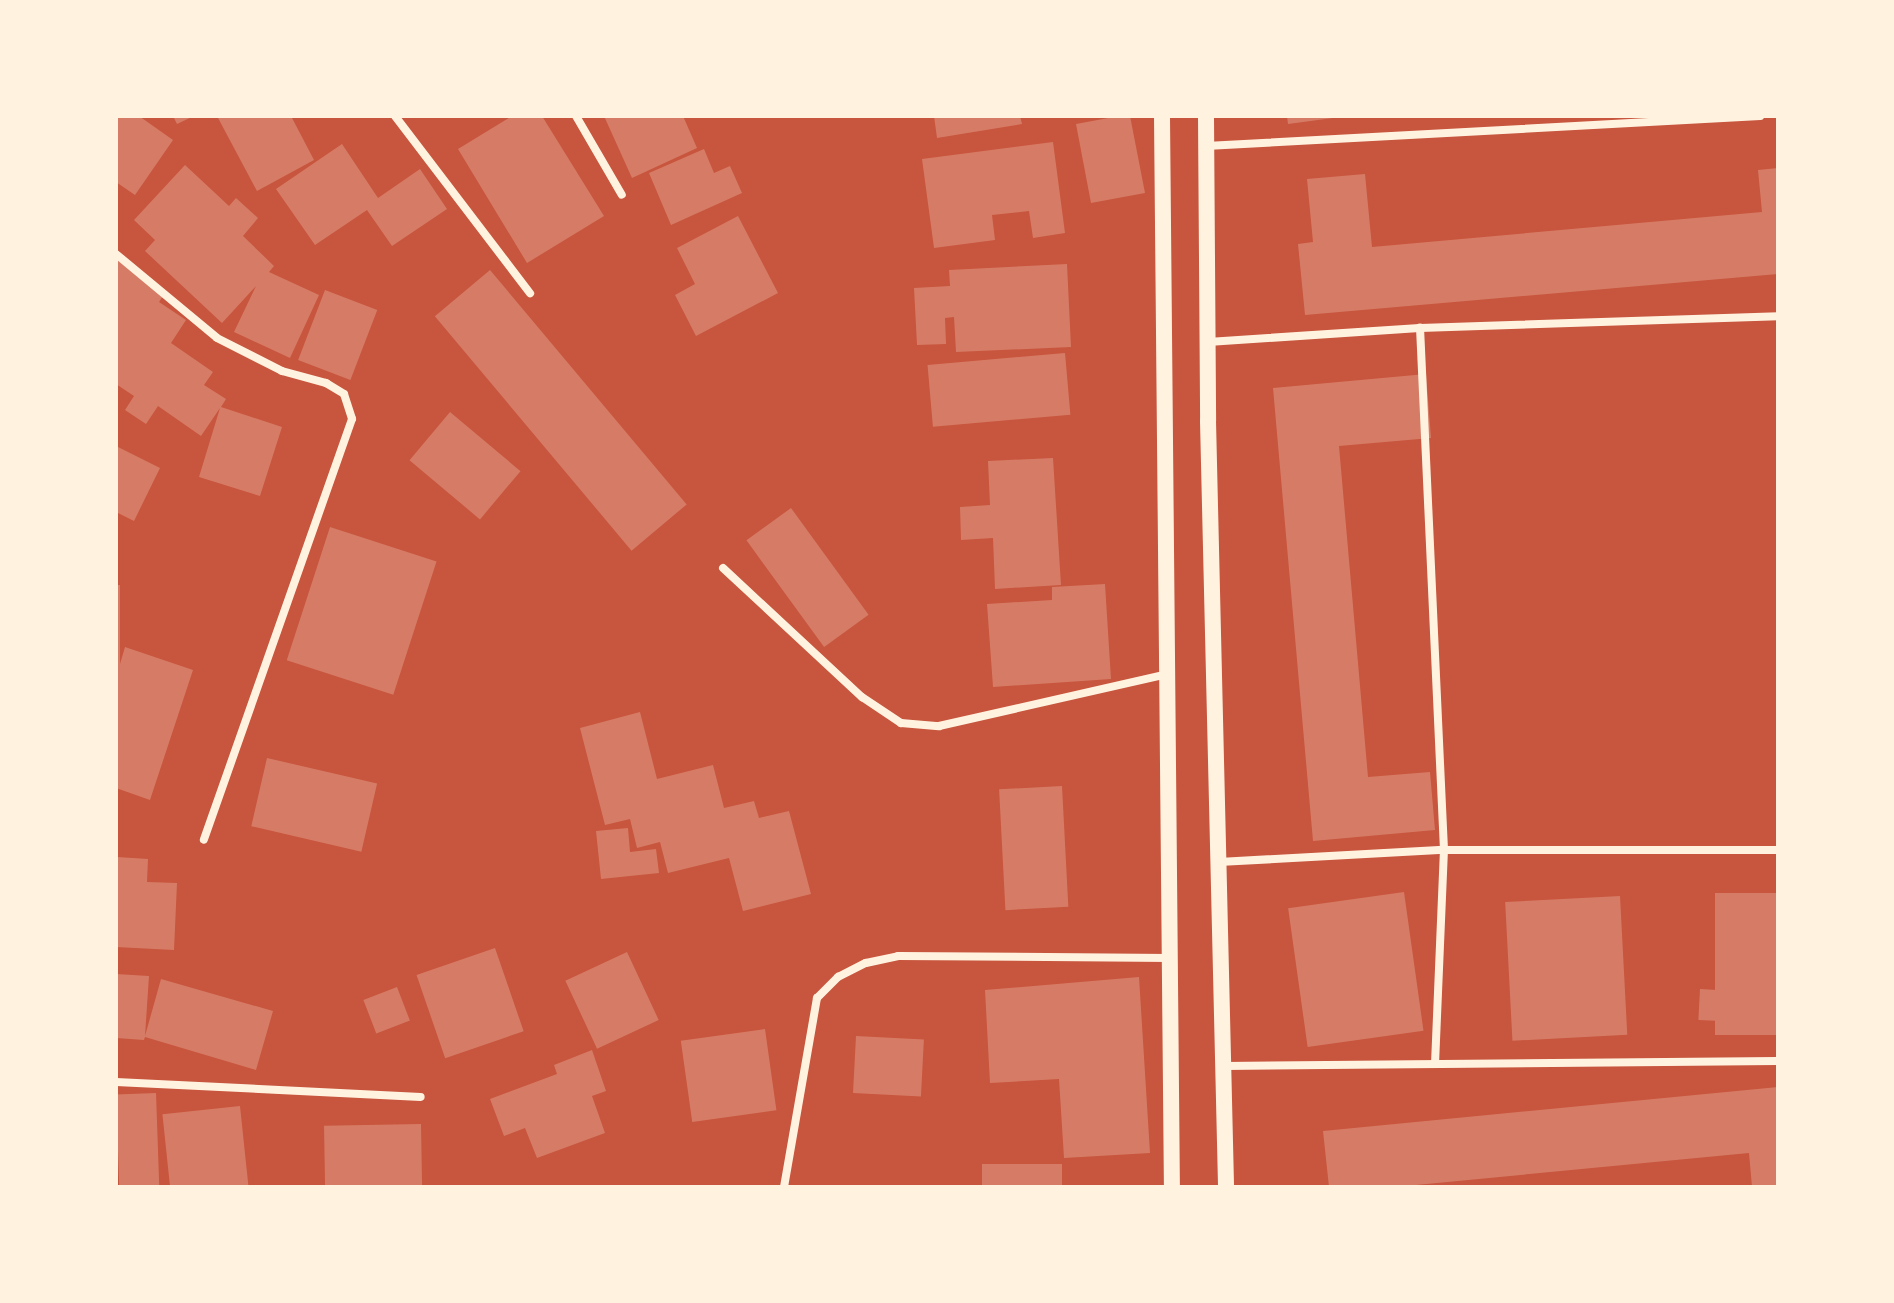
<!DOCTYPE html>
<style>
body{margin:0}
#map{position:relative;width:1894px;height:1303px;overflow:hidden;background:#c8553d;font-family:Inter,sans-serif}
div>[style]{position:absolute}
.building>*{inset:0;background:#d67c66;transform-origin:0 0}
.minor>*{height:8px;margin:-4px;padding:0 4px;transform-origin:4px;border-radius:4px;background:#fff3e0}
.secondary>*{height:16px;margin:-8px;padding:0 8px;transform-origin:8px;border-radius:8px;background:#fff3e0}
span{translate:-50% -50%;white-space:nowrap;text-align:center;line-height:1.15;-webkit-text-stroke:6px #fff3e0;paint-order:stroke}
.frame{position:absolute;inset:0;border:118px solid #fff3e0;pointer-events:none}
</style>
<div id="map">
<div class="building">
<div style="clip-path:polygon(116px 116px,139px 116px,173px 140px,135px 195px,116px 182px)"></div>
<div style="clip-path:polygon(173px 116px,194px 116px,177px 124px)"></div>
<div style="clip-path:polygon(217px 116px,291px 116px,314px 160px,257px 191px)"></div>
<div style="clip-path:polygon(512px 116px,542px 116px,604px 216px,527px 263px,458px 149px)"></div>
<div style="clip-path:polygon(604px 116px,683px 116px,697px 148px,632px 178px)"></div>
<div style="clip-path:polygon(934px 116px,1020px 116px,1022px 124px,937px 138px)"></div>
<div style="clip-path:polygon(1119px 116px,1130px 116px,1145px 193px,1091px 203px,1076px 124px)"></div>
<div style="clip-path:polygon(1287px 116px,1333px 116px,1333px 118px,1288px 124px)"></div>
<div style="clip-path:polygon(1053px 142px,1065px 233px,1033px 238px,1029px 211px,992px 215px,995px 240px,934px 248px,922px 159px)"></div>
<div style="clip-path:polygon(342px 144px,378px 198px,420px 169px,447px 209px,392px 246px,367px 210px,315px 245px,276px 189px)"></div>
<div style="clip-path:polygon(704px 149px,714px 173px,730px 166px,742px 193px,671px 225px,649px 173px)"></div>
<div style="clip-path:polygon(185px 165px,229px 206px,236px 198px,258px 218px,243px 236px,274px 266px,269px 272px,319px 295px,290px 358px,234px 332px,256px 286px,222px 323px,145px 251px,155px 240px,134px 220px)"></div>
<div style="clip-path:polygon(1778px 168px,1778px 274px,1305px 315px,1298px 244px,1313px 242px,1307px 179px,1365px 174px,1372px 247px,1762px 212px,1758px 170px)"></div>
<div style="clip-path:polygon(738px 216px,778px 293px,696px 336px,675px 295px,695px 284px,677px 248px)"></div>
<div style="clip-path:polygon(116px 259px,165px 293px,159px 302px,186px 320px,171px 343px,213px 372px,204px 385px,226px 399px,221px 407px,282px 427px,260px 496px,199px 477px,220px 408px,201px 436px,158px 406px,146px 424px,125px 410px,134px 396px,116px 384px)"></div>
<div style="clip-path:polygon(1067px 264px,1071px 347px,956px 352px,954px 317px,945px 318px,946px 344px,917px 345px,914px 288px,950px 286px,949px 270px)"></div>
<div style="left:490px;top:270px;width:306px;height:72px;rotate:50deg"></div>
<div style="left:325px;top:290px;width:56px;height:75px;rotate:21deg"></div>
<div style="left:1065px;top:353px;width:62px;height:138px;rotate:85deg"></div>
<div style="clip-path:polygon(1426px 374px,1431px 438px,1339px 446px,1368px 777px,1430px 772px,1435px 830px,1313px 841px,1273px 388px)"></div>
<div style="left:450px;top:412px;width:92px;height:63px;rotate:40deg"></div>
<div style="clip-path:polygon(116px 446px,160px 468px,134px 521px,116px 512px)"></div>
<div style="clip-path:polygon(1053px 458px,1061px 585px,995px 589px,993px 538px,961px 540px,960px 507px,990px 505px,988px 461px)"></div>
<div style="left:791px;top:508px;width:132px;height:55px;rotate:54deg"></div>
<div style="left:330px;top:527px;width:112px;height:140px;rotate:18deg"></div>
<div style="clip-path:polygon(1105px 584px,1111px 679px,993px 687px,987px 604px,1052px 600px,1052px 587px)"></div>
<div style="clip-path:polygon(116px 585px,120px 585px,120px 664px,125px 647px,193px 670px,150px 800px,116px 788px)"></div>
<div style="clip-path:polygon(640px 712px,657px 779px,713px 765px,724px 808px,754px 801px,759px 818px,789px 811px,811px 894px,743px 911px,729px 858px,668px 873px,660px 842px,637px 848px,630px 819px,605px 825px,580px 728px)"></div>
<div style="left:267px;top:758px;width:113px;height:70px;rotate:13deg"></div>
<div style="left:1062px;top:786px;width:121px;height:63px;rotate:87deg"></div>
<div style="clip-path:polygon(628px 828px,630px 852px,656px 849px,659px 873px,601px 879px,596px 831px)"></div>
<div style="clip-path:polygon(117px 857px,148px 859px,147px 882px,177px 883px,174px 950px,116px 947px)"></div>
<div style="left:1404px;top:892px;width:140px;height:117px;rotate:82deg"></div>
<div style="left:1778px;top:893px;width:142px;height:63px;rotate:90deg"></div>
<div style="left:1620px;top:896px;width:139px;height:115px;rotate:87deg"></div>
<div style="left:495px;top:948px;width:88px;height:83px;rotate:71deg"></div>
<div style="left:627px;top:952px;width:75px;height:68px;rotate:65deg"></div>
<div style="clip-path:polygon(116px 974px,149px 976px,145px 1036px,161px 979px,273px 1011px,256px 1070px,145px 1037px,144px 1040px,116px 1038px)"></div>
<div style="clip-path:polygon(1139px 977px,1150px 1153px,1064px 1158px,1059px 1079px,990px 1083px,985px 990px)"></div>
<div style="left:397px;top:987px;width:36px;height:36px;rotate:69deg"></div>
<div style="left:1700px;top:989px;width:17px;height:31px;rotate:3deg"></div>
<div style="left:765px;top:1029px;width:82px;height:85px;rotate:82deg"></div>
<div style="left:856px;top:1036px;width:68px;height:57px;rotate:3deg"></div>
<div style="clip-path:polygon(592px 1050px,606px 1091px,592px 1096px,605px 1133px,537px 1158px,525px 1128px,504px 1136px,490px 1099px,557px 1074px,554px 1065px)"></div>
<div style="clip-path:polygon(1778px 1087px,1778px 1187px,1752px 1187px,1749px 1153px,1395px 1187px,1329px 1187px,1323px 1131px)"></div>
<div style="left:156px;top:1093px;width:94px;height:40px;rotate:88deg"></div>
<div style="left:240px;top:1106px;width:81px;height:78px;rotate:84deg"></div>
<div style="left:421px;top:1124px;width:63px;height:97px;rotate:89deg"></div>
<div style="left:1062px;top:1164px;width:23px;height:80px;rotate:90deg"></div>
</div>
<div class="minor">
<div style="left:395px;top:116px;width:223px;rotate:52.7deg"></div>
<div style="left:576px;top:116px;width:91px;rotate:59.8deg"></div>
<div style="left:1206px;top:146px;width:555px;rotate:-3.1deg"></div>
<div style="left:116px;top:254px;width:131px;rotate:39.7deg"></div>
<div style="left:217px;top:338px;width:73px;rotate:26.9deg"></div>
<div style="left:282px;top:371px;width:46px;rotate:15.3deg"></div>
<div style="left:326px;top:383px;width:21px;rotate:31deg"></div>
<div style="left:344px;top:394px;width:26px;rotate:72deg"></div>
<div style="left:352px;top:419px;width:446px;rotate:109.4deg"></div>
<div style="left:1208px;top:342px;width:212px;rotate:-3.8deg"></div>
<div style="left:1420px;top:328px;width:358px;rotate:-1.9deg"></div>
<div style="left:723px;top:568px;width:190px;rotate:42.9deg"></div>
<div style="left:862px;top:697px;width:47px;rotate:33.7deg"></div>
<div style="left:901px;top:723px;width:38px;rotate:5deg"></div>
<div style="left:939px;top:726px;width:234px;rotate:-12.8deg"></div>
<div style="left:1219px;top:862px;width:225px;rotate:-3.1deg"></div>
<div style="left:1444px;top:850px;width:523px;rotate:-92.63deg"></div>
<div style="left:1435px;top:1064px;width:214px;rotate:-87.6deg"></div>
<div style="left:1444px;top:850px;width:334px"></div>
<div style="left:1224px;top:1066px;width:554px;rotate:-0.52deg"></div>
<div style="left:116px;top:1082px;width:305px;rotate:2.8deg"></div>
<div style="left:784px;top:1187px;width:192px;rotate:-80.1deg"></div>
<div style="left:817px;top:998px;width:30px;rotate:-45deg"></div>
<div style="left:838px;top:977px;width:31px;rotate:-27deg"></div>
<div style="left:866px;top:963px;width:33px;rotate:-12deg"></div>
<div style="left:898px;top:956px;width:272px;rotate:0.4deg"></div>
</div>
<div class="secondary">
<div style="left:1162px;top:116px;width:1071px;rotate:89.47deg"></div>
<div style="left:1206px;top:116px;width:305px;rotate:89.6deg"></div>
<div style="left:1208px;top:421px;width:766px;rotate:88.65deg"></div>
</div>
<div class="frame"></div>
</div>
